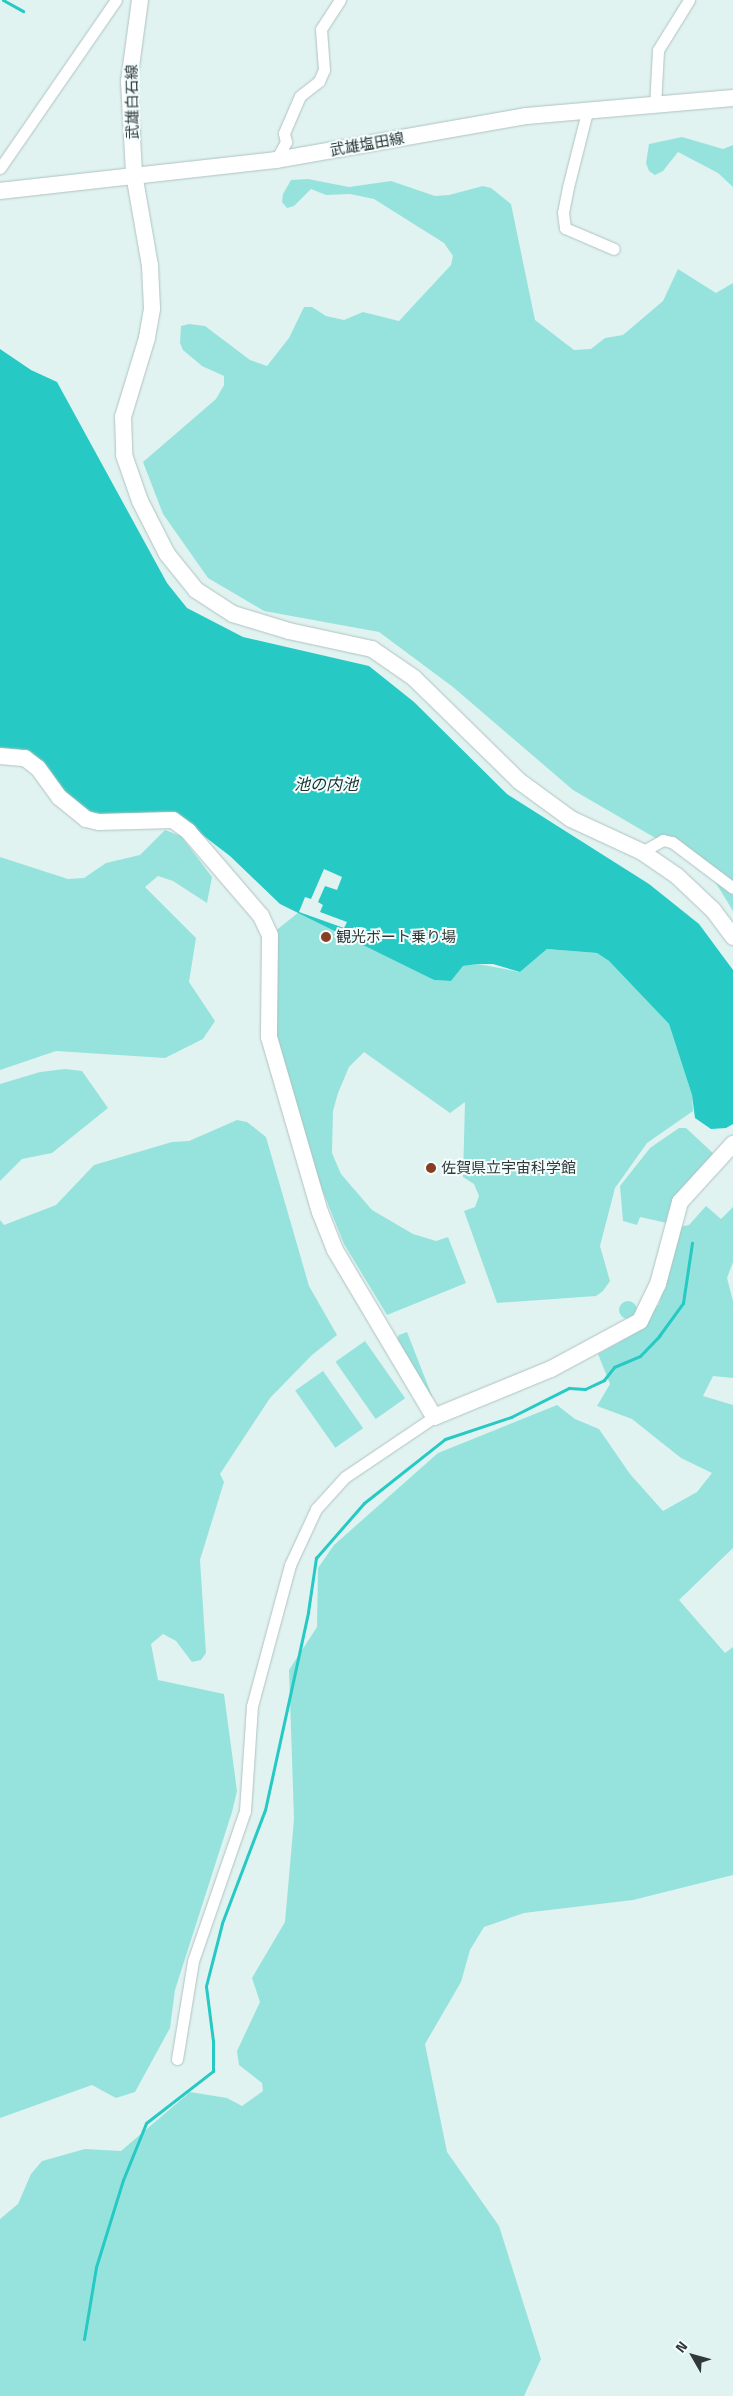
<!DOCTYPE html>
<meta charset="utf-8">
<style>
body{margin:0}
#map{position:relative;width:733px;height:2396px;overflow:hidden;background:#e0f3f1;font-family:"Titillium Web","Noto Sans JP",sans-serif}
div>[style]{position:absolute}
.green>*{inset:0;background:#96e3de;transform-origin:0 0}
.round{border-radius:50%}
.water>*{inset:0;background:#26c9c3}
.pier>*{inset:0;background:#e0f3f1}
.stream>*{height:3px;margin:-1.5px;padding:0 1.5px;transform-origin:1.5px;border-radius:1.5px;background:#26c9c3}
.roads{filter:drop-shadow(0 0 1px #b0c2c1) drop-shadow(0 0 1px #b0c2c1)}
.street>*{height:11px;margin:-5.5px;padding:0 5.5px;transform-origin:5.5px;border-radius:5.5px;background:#fff}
.secondary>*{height:16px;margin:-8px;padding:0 8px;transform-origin:8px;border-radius:8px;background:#fff}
.dots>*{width:14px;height:14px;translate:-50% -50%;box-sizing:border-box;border:2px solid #f3fefd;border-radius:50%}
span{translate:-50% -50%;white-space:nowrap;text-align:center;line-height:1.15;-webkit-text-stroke:4px #f3fefd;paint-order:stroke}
.street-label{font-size:15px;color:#313938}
.poi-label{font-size:15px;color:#313938}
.left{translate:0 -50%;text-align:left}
.water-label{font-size:16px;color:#1a3231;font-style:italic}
.north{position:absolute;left:668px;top:2331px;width:50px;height:50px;-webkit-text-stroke:4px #f3fefd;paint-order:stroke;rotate:308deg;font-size:14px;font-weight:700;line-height:20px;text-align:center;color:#313938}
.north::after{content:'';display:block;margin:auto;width:18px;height:22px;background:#313938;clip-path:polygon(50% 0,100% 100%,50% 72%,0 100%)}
</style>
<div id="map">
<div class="green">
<div style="clip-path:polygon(682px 137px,723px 149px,733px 145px,733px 187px,718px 173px,678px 152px,663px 171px,655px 175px,649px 171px,646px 163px,649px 144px)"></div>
<div style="clip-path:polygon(308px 179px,349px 187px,391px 181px,435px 196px,449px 195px,483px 186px,491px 188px,511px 204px,535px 320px,574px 350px,591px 349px,605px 338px,623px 335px,663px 301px,678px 269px,716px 293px,733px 283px,733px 911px,714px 880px,664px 843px,573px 790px,453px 687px,379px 632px,264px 611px,208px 578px,163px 514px,143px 462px,216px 399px,224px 385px,224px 376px,202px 366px,183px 350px,180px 343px,181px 326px,189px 324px,205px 326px,250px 360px,267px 366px,289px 338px,304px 307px,312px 307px,326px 316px,344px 320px,363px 312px,399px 321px,451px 265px,453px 256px,444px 243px,374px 199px,350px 194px,326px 195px,311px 189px,294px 206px,287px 208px,282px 202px,283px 194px,291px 180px)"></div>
<div style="clip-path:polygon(165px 830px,181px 836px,212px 877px,207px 903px,173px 881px,158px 876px,145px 887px,196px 938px,189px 982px,215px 1021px,203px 1039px,165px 1058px,56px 1051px,0 1070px,0 857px,68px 879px,84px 878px,106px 863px,140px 855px)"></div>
<div style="clip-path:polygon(299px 912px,434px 980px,451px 981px,463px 966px,478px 964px,520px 972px,547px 949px,597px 953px,609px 961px,669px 1024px,692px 1095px,693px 1111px,647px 1143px,615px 1188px,600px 1246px,610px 1281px,603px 1291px,596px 1296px,497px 1303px,464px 1211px,475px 1207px,479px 1196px,474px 1184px,463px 1177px,465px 1102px,450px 1113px,364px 1052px,349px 1067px,338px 1093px,333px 1111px,332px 1153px,341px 1174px,372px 1210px,413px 1234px,436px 1241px,448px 1237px,466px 1283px,387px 1315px,344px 1244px,292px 1115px,278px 1058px,273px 1001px,274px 932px)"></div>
<div style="clip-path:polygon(65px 1069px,82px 1071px,108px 1108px,52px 1153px,22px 1159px,0 1181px,0 1084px,40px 1072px)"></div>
<div style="clip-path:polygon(237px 1120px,247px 1122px,266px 1137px,309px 1286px,337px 1335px,312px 1355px,270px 1398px,220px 1474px,224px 1482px,200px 1560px,206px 1653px,201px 1660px,192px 1662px,176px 1641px,163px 1634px,151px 1644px,158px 1680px,224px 1694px,237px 1791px,232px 1812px,175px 1990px,170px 2028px,135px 2092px,116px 2098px,92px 2085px,0 2118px,0 1220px,4px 1225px,56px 1205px,94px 1165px,172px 1142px,189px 1141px)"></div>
<div style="clip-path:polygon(679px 1128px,686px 1128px,715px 1155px,667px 1223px,640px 1217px,637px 1225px,623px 1221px,620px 1186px,650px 1148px)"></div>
<div style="clip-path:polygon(706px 1206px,721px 1219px,733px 1207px,733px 1262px,727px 1278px,733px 1301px,733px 1378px,713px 1376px,703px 1396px,733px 1405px,733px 1548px,679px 1600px,725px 1653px,733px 1647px,733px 1875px,633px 1900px,524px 1913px,484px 1927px,470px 1950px,461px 1982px,425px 2044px,447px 2152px,499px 2226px,541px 2359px,524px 2396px,0 2396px,0 2219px,18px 2204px,31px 2174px,42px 2161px,85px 2149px,121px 2151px,190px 2092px,227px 2098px,242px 2106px,263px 2091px,262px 2083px,239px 2065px,237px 2051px,260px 2002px,252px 1978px,285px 1922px,294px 1819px,289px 1670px,317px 1627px,318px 1568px,334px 1545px,438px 1453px,557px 1405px,575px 1419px,599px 1429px,630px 1474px,663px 1511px,697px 1492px,712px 1473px,681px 1458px,632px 1419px,597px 1406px,610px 1384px,598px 1354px,632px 1335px,659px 1304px,679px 1227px,689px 1225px)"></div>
<div class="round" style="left:619px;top:1301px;width:18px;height:18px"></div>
<div style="clip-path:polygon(407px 1332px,432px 1396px,429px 1399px,395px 1342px,399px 1335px)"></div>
<div style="left:365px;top:1341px;width:70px;height:36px;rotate:55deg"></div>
<div style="left:323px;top:1371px;width:70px;height:34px;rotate:55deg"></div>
</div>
<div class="water">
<div style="clip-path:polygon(0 349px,31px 370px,57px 382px,167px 583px,187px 608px,243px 637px,369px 666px,414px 702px,507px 794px,649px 884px,699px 924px,733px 970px,733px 1124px,726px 1128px,711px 1129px,695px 1118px,692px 1095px,669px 1024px,609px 961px,597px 953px,547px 949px,520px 972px,493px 964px,478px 964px,463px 966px,451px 981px,434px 980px,280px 904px,230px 856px,183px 820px,97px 818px,0 749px)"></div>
</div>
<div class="pier">
<div style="clip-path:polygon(324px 869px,342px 877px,337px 890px,325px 886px,318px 902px,323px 905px,320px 912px,347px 922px,344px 928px,299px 912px,305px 897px,311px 899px)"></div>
</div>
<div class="stream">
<div style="left:3px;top:0;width:23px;rotate:29deg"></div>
<div style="left:84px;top:2339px;width:73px;rotate:-80.5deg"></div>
<div style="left:96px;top:2267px;width:91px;rotate:-72.8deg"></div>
<div style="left:123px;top:2180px;width:61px;rotate:-68deg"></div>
<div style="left:146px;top:2123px;width:85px;rotate:-37.8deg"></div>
<div style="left:213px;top:2071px;width:30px;rotate:-90deg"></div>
<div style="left:213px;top:2041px;width:55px;rotate:-97.3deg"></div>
<div style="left:206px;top:1986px;width:65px;rotate:-75.7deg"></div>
<div style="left:222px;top:1923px;width:121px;rotate:-69.2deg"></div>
<div style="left:265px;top:1810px;width:203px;rotate:-77.7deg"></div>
<div style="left:308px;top:1612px;width:55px;rotate:-81.6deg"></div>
<div style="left:316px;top:1558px;width:73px;rotate:-48.9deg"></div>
<div style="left:364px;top:1503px;width:103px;rotate:-38.3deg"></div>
<div style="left:445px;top:1439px;width:70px;rotate:-18.4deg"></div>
<div style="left:511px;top:1417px;width:65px;rotate:-26.6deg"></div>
<div style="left:569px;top:1388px;width:16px;rotate:4deg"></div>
<div style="left:585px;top:1389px;width:21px;rotate:-25deg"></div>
<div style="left:604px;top:1380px;width:16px;rotate:-52deg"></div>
<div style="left:614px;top:1367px;width:28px;rotate:-23deg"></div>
<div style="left:640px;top:1356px;width:28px;rotate:-46deg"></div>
<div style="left:659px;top:1336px;width:41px;rotate:-54deg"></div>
<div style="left:683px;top:1303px;width:61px;rotate:-81.5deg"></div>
</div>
<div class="roads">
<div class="street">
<div style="left:655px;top:106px;width:56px;rotate:-86.9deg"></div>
<div style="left:658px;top:50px;width:59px;rotate:-58.2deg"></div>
<div style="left:587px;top:112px;width:77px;rotate:104.2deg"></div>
<div style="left:568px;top:187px;width:25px;rotate:101deg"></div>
<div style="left:563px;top:212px;width:16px;rotate:83deg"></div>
<div style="left:565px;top:228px;width:53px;rotate:23.2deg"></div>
<div style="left:276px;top:160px;width:21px;rotate:-61deg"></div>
<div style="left:286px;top:142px;width:9px;rotate:-103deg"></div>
<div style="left:284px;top:133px;width:40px;rotate:-66.6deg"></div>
<div style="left:300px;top:96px;width:24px;rotate:-38deg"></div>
<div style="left:319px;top:81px;width:12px;rotate:-66deg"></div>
<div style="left:324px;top:70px;width:41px;rotate:-94.2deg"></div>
<div style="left:321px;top:29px;width:35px;rotate:-57deg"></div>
<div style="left:0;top:168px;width:204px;rotate:-55.4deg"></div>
<div style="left:642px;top:852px;width:24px;rotate:-30deg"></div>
<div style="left:663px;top:840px;width:9px;rotate:13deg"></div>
<div style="left:672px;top:842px;width:76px;rotate:37deg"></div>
<div style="left:177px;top:2059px;width:99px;rotate:-80.7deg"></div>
<div style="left:193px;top:1961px;width:159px;rotate:-70.9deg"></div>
<div style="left:245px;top:1811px;width:105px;rotate:-86.2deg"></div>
<div style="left:252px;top:1706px;width:146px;rotate:-74.9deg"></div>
<div style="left:290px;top:1565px;width:62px;rotate:-65.1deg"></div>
<div style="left:316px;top:1509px;width:43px;rotate:-47.8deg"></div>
<div style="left:345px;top:1477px;width:107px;rotate:-34deg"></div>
</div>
<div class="secondary">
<div style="left:140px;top:0;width:82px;rotate:97.7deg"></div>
<div style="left:129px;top:81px;width:93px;rotate:86.9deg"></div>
<div style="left:134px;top:174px;width:93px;rotate:80.1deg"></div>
<div style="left:150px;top:266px;width:43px;rotate:87.3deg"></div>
<div style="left:152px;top:309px;width:29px;rotate:100deg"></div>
<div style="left:147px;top:338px;width:83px;rotate:106.9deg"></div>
<div style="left:123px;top:417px;width:38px;rotate:88deg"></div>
<div style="left:124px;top:455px;width:49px;rotate:70.8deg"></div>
<div style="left:140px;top:501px;width:59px;rotate:63deg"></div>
<div style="left:167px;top:554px;width:46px;rotate:51.1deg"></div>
<div style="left:196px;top:590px;width:44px;rotate:33deg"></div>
<div style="left:233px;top:614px;width:59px;rotate:16.9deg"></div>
<div style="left:289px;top:631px;width:85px;rotate:12.2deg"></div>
<div style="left:372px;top:649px;width:51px;rotate:34.6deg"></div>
<div style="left:414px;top:678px;width:147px;rotate:44.4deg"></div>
<div style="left:519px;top:781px;width:64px;rotate:36.2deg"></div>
<div style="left:571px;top:819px;width:78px;rotate:24.9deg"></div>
<div style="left:642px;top:852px;width:42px;rotate:34.4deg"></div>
<div style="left:677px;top:876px;width:50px;rotate:43.4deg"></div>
<div style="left:713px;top:910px;width:34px;rotate:53deg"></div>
<div style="left:0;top:191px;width:278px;rotate:-6.4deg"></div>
<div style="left:276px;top:160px;width:254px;rotate:-10deg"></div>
<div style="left:526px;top:116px;width:208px;rotate:-5deg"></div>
<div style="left:0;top:756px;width:25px;rotate:5deg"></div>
<div style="left:25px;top:758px;width:16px;rotate:38deg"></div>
<div style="left:38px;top:768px;width:36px;rotate:54deg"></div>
<div style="left:59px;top:797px;width:35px;rotate:39deg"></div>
<div style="left:86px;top:819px;width:13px;rotate:13deg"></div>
<div style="left:99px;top:822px;width:74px;rotate:-1.5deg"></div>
<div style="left:173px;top:820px;width:19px;rotate:36deg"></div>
<div style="left:188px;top:831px;width:112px;rotate:49.3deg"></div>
<div style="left:261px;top:916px;width:21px;rotate:65deg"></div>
<div style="left:270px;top:935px;width:102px;rotate:90.6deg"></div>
<div style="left:269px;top:1037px;width:182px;rotate:73.8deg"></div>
<div style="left:320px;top:1212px;width:41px;rotate:68.5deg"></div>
<div style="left:335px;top:1250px;width:194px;rotate:59.3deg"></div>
<div style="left:434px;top:1417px;width:126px;rotate:-22.3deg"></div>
<div style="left:551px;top:1369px;width:101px;rotate:-28.3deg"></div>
<div style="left:640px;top:1321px;width:41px;rotate:-64.1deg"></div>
<div style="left:658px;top:1284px;width:85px;rotate:-75deg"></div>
<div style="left:680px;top:1202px;width:79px;rotate:-47.6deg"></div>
</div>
</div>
<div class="dots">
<div style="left:326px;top:937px;background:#873e22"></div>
<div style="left:431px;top:1168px;background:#873e22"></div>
</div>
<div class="street-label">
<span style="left:132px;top:102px;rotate:-91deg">武雄白石線</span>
<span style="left:367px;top:144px;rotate:-10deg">武雄塩田線</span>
</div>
<div class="poi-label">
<span class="left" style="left:336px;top:937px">観光ボート乗り場</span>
<span class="left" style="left:441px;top:1168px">佐賀県立宇宙科学館</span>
</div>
<div class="water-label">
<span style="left:326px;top:784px">池の内池</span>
</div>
<div class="north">N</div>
</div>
